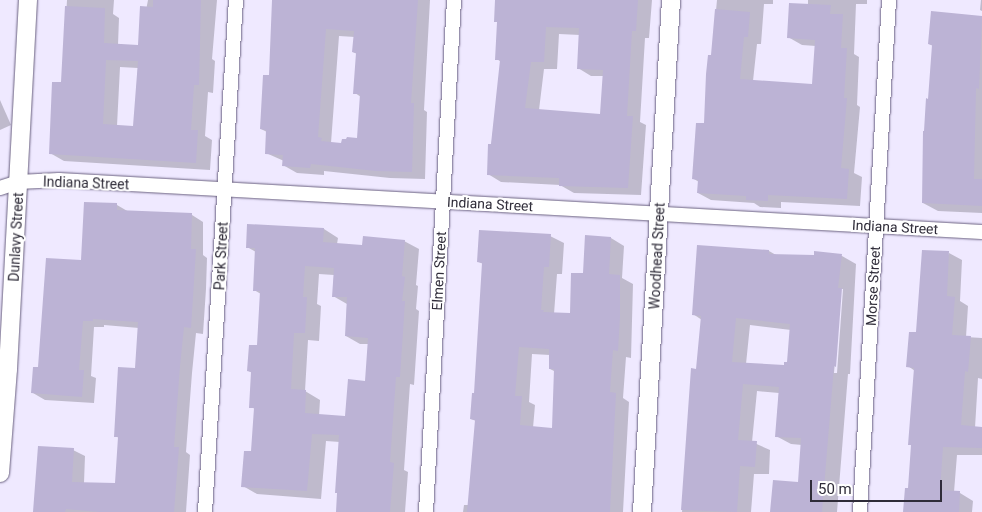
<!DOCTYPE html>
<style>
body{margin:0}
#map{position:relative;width:982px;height:512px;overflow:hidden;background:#efe9ff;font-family:Roboto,sans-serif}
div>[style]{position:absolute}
.shadow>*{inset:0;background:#0003}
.building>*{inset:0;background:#bcb3d5}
.roads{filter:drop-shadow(0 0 1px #6a6180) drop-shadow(0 0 1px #6a6180)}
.minor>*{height:14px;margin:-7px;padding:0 7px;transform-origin:7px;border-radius:7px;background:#fff}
.tertiary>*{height:18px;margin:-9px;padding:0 9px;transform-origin:9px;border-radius:9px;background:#fff}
span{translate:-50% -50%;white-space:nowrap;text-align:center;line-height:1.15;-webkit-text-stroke:4px #fff;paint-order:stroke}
.street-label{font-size:14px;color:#2f2c39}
.scale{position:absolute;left:810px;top:480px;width:132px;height:22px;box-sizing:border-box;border:2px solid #2f2c39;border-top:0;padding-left:6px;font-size:15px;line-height:18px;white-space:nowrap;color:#2f2c39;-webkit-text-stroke:4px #fff;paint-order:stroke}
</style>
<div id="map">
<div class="shadow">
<div style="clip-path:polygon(evenodd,67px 0,114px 0,113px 14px,119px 18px,118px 45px,139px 46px,148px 0,217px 0,212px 59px,215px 61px,213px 93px,208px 92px,205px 136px,212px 140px,210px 170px,64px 161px,50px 153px,62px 84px,67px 0,120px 67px,138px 68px,134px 127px,117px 126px,120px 67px)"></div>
<div style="clip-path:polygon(evenodd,274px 0,430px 0,424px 110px,427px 112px,425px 179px,390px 178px,324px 171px,324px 175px,297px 173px,283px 165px,284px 161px,266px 153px,267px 132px,261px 129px,270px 77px,274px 0,339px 36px,355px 37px,353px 52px,357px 54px,355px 93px,361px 97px,359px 140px,342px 144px,331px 143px,339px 36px)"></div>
<div style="clip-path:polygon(evenodd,496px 0,652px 0,649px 38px,645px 38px,640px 122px,646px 125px,641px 195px,574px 193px,560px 185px,501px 182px,488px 174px,501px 62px,497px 59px,499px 23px,496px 0,559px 34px,580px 35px,578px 68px,591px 76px,604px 76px,601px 116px,539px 110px,544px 69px,557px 69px,559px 34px)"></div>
<div style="clip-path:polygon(717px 0,773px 0,773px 4px,764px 4px,761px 44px,757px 44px,753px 81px,814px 85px,816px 46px,802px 45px,788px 37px,808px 5px,808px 0,867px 0,867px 4px,856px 4px,854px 54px,859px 57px,857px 105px,860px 107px,854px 173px,862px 177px,860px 206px,781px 202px,781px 208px,760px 207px,754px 203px,711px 200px,698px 193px,699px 182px,694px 179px,705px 125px)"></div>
<div style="clip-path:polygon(981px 0,982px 0,982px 11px,980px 10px)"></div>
<div style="clip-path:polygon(932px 12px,982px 17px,982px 213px,938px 211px,923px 203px,933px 46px,929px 44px)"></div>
<div style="clip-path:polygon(0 100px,11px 125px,0 130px)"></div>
<div style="clip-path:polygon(117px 205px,129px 212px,192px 215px,203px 222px,203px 255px,207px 258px,206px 289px,203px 334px,196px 333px,192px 373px,186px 452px,190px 455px,186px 512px,35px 512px,73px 450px,85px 456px,84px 483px,116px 484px,119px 438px,115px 436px,136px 369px,139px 328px,104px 325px,104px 327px,94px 327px,91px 376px,96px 378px,94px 403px,45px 400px,33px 393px,39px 368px,82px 261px)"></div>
<div style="clip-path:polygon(evenodd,324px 229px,338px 238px,337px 244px,364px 246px,404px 241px,419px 249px,416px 285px,418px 286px,416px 309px,419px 311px,414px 385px,410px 384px,404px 470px,408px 472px,405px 512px,337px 512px,340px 442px,326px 441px,321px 499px,257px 494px,243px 486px,252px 452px,255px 409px,251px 407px,252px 373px,249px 371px,258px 346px,261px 294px,254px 290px,256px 252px,247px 247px,324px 229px,319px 274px,334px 275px,333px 296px,347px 304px,346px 336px,360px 344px,369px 344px,366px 382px,347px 418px,319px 416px,320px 400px,305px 391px,308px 340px,319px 341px,321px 306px,317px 304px,319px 274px)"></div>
<div style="clip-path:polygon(evenodd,550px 236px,564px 243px,562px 274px,557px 274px,554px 314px,571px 315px,584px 275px,587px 237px,611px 238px,624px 246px,622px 278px,633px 284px,631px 358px,626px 357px,623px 398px,629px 402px,623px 512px,463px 512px,464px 505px,469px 505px,476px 421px,471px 419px,475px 394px,483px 264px,479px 262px,550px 236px,532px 354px,550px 355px,550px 369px,556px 372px,553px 429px,533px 428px,535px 405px,529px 402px,532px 354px)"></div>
<div style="clip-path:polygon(evenodd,698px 246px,769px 251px,776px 255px,842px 256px,856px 264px,850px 374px,848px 374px,837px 512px,772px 512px,799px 484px,802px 445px,791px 444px,776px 436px,779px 393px,757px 391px,752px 442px,770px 450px,769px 474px,754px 474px,751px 512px,682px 512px,692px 370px,697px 370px,702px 320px,693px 314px,698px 246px,841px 289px,843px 289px,837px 373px,834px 373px,841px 289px,698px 246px,750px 325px,791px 330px,788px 364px,785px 367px,746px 364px,750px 325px)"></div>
<div style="clip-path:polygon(949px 253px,962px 260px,960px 301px,968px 306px,966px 337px,982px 338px,982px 379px,978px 378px,975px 428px,982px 428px,982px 455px,957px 455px,954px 492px,960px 493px,973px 501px,972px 512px,904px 512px,909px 489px,912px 446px,909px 444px,915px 371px,908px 366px,917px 334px)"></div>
</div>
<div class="building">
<div style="clip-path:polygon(evenodd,153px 0,201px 0,199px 85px,194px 85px,191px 130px,198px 130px,196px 163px,49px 154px,52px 82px,61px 82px,65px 6px,105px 8px,104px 43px,138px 45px,140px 6px,153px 7px,153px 0,106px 60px,138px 61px,133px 126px,103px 124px,106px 60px)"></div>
<div style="clip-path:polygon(evenodd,272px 0,418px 0,411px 103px,414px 103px,412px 172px,376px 171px,311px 164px,310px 168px,282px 166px,283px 155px,265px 154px,266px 130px,260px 129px,263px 75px,269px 75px,272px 0,326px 29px,354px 31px,352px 52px,356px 53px,353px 94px,360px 94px,357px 138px,347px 137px,346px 139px,342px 139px,341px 143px,321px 141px,322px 138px,318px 137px,326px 29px)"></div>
<div style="clip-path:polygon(evenodd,495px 0,638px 0,636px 31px,632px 31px,627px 116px,633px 116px,628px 188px,559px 186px,559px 178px,487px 175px,488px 144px,491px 144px,500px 60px,495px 60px,497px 22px,494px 22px,495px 0,546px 27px,579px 28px,577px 69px,603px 70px,600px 114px,525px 108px,531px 62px,544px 62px,546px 27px)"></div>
<div style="clip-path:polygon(789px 3px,831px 5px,830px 14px,843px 14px,841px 48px,847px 48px,844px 98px,847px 98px,841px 168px,849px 169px,847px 199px,768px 195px,768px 201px,746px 200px,746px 196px,697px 193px,698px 180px,692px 179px,696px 123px,704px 123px,706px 74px,708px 55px,711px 55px,715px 9px,750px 12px,748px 37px,744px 37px,740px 79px,812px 84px,815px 40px,787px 38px)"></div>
<div style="clip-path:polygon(931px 11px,982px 16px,979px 89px,976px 88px,974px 179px,982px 179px,982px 206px,922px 203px,923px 131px,924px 131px,926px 98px,928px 99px,932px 45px,928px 44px)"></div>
<div style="clip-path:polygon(84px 202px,117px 203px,117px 210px,192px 213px,191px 249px,196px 249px,194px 281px,191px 328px,184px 327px,180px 366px,174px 447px,179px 447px,174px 512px,100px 512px,66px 509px,65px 512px,33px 512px,38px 446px,74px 448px,72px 482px,115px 483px,118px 437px,114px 437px,118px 367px,135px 368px,138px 322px,93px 319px,93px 321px,83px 321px,79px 370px,84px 370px,82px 397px,31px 393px,33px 367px,38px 367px,46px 258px,81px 260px)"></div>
<div style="clip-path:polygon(evenodd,247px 224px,324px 228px,323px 242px,362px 245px,363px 236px,405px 240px,402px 276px,405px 277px,402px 301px,405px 301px,400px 377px,396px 377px,390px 462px,394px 463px,390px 512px,336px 512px,337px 493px,335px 493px,339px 435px,312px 434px,307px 491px,241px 487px,244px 451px,251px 451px,254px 408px,249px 408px,251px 372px,247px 371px,249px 345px,257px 345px,260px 291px,253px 291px,255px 248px,246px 248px,247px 224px,305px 266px,334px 268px,332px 297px,347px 297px,345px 336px,368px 338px,365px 381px,348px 379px,345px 416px,305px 413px,306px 390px,291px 389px,294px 333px,305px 333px,307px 297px,303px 297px,305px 266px)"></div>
<div style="clip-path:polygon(evenodd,479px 230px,551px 234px,549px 267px,544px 267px,541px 310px,544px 310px,543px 312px,570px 313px,571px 273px,583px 273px,585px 235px,611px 237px,609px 274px,620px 275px,620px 316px,618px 351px,613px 350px,610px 392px,616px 393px,610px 512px,467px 512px,475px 420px,470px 419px,472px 393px,474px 393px,482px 263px,477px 262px,479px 230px,519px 347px,549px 349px,549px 369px,554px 369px,552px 428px,520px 425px,522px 396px,515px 396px,519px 347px)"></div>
<div style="clip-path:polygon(evenodd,697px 245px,769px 250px,769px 254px,814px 255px,814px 251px,842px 254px,838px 288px,842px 288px,836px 367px,834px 366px,822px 512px,770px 512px,773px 480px,798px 482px,801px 438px,775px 437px,779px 387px,743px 384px,738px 440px,757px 441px,755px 467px,740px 466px,737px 512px,681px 510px,691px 368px,696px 369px,701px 316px,692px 315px,697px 245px,736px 318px,790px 324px,787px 362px,784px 362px,784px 365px,732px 362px,736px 318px)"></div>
<div style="clip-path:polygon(922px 250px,949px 251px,947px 296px,955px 297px,952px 335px,971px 336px,968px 372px,965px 371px,961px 425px,982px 427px,982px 448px,943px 447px,940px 490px,960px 491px,959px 512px,903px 512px,905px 488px,908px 488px,911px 445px,908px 445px,914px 368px,906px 367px,909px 332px,916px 332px)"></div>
</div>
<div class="roads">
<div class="minor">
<div style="left:0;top:188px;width:19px;rotate:-18deg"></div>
<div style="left:18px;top:182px;width:41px;rotate:-2.8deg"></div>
<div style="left:59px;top:180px;width:924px;rotate:3.22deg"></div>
<div style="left:205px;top:512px;width:513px;rotate:-86.54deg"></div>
<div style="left:426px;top:512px;width:513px;rotate:-86.87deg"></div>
<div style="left:860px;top:512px;width:513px;rotate:-86.76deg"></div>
</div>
<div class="tertiary">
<div style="left:0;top:473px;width:104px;rotate:-85.6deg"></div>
<div style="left:8px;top:369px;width:370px;rotate:-86.9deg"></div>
<div style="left:642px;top:512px;width:513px;rotate:-86.76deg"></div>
</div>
</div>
<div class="street-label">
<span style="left:86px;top:183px;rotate:2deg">Indiana Street</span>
<span style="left:490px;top:204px;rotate:3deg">Indiana Street</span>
<span style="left:895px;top:227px;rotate:3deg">Indiana Street</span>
<span style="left:16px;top:237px;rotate:-87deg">Dunlavy Street</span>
<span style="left:221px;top:256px;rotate:-87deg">Park Street</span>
<span style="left:657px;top:256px;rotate:-87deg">Woodhead Street</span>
<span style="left:439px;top:271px;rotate:-87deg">Elmen Street</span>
<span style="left:873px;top:286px;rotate:-87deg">Morse Street</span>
</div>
<div class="scale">50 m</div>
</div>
